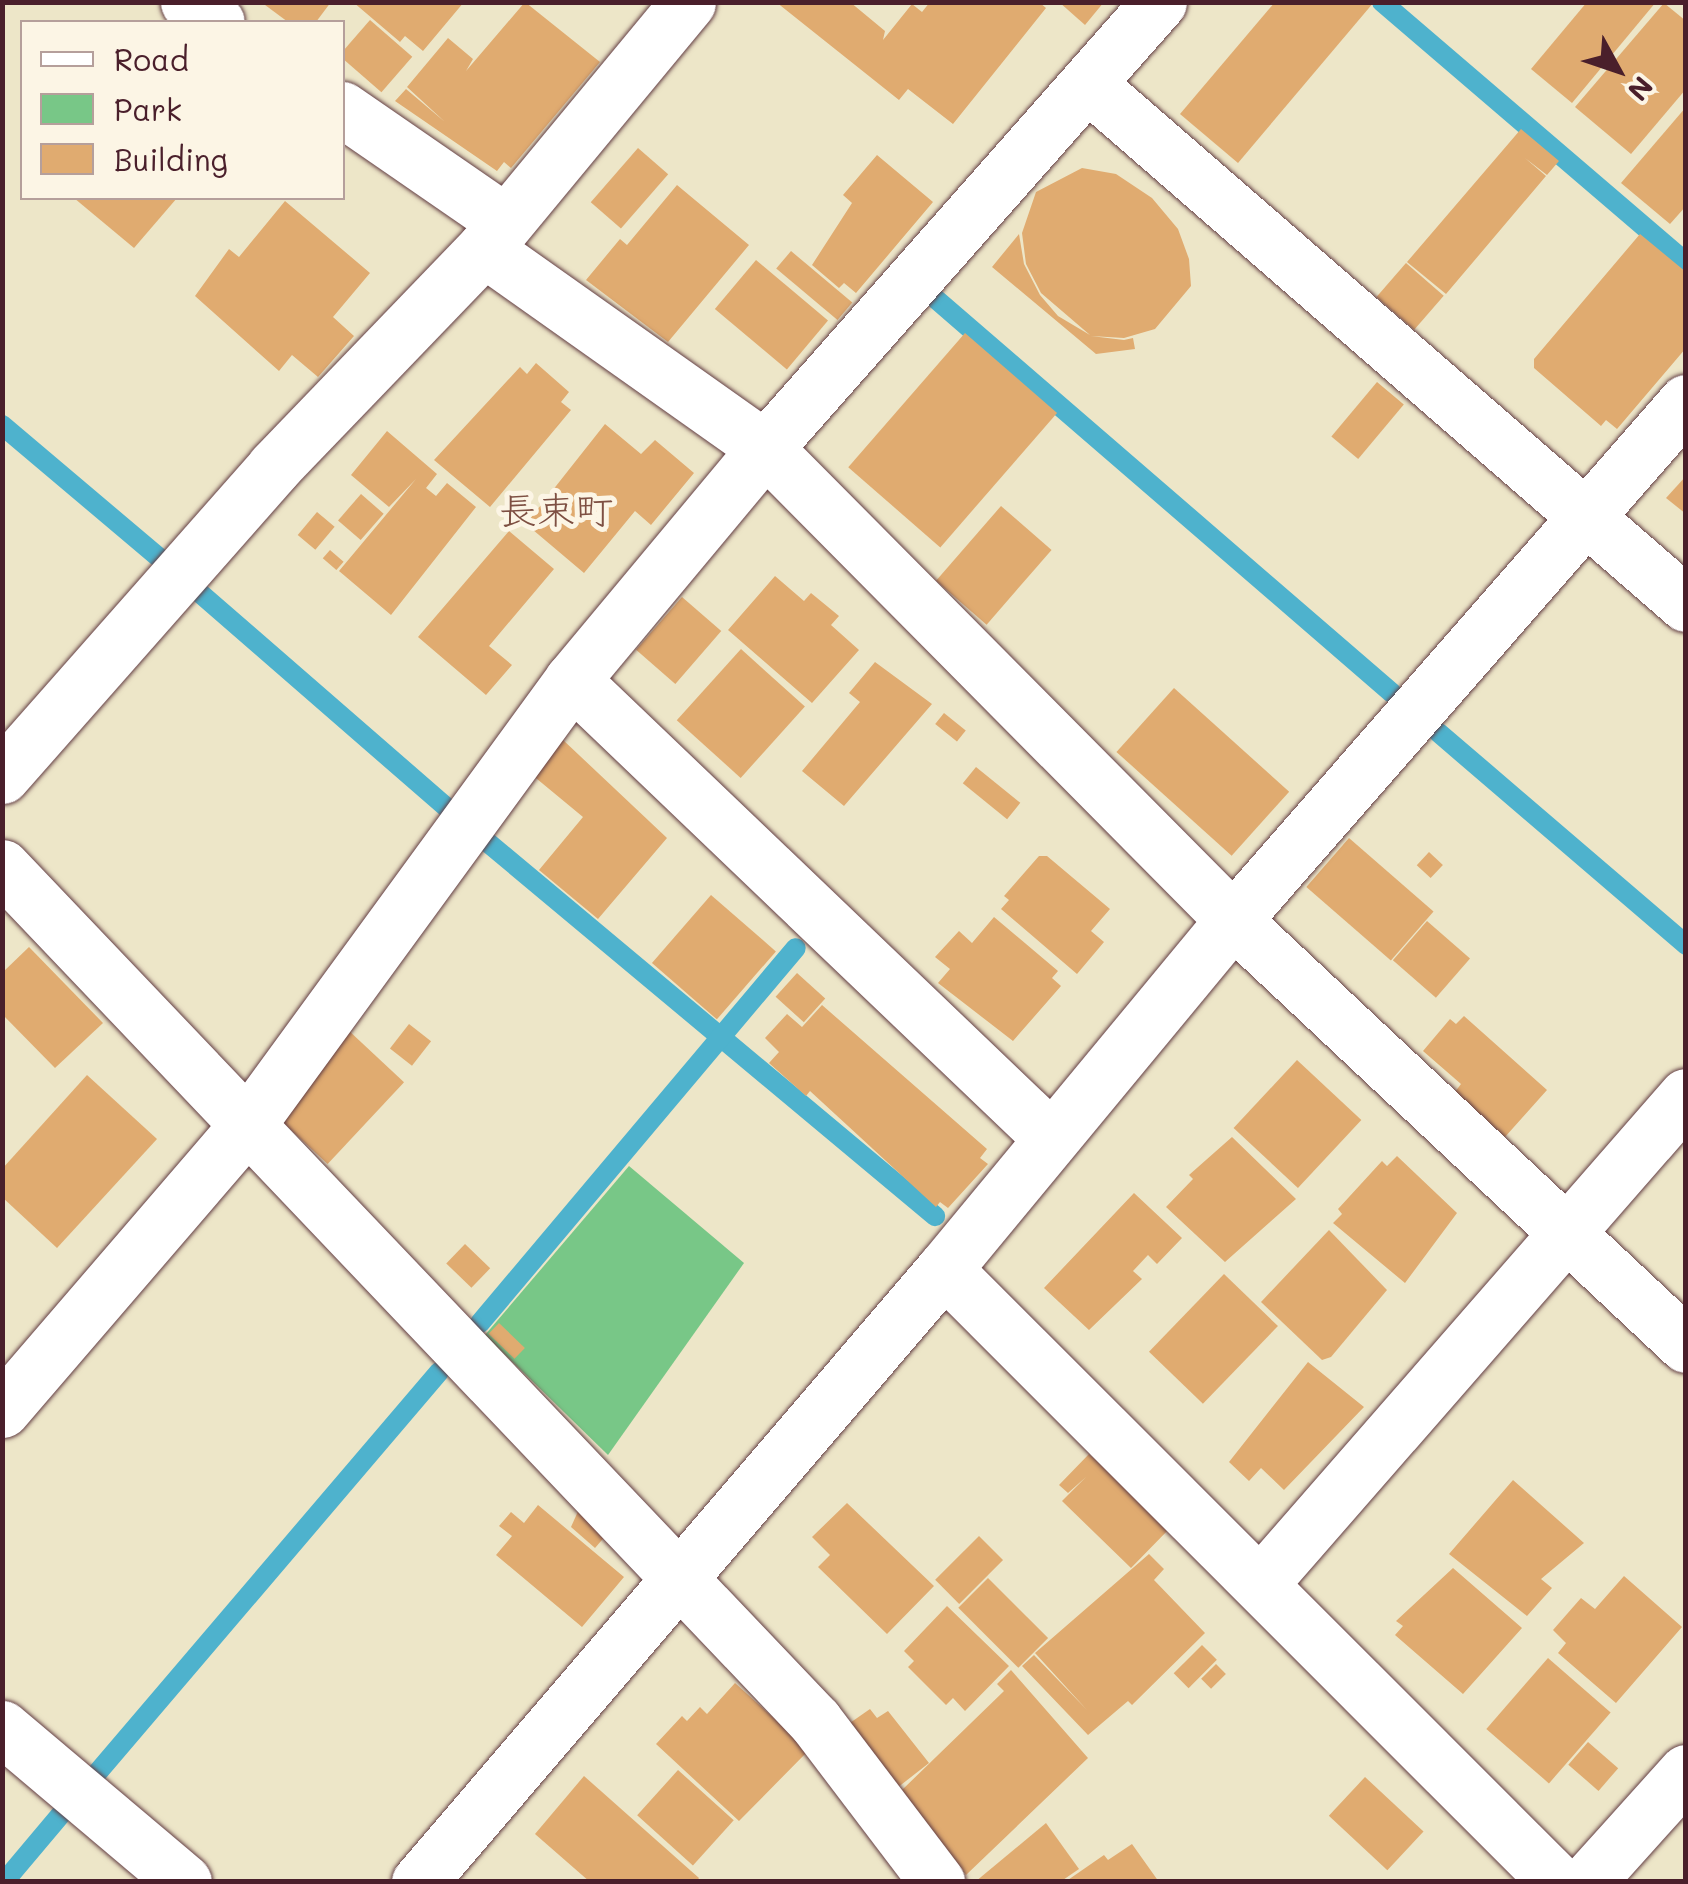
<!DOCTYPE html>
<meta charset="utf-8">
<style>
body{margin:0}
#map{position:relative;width:1688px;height:1884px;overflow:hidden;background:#ede6c8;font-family:Mali,"Klee One",sans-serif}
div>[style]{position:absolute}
.green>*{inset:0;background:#78c787}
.stream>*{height:20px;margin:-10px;padding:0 10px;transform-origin:10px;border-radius:10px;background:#4eb2cd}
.building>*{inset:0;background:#e0ab70;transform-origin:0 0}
.roads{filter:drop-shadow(0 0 2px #623d43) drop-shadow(0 0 2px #623d43)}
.minor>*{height:55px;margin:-27.5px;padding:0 27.5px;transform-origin:27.5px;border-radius:27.5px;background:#fff}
span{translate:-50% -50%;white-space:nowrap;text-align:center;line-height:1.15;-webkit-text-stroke:10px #fcf5e5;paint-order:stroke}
.quarter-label{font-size:38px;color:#7e5043}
.frame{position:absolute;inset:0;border:5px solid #4a1f2b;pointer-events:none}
.legend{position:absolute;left:20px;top:20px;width:325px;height:180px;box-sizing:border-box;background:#fcf5e5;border:2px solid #b59f9b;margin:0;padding:12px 18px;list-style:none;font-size:30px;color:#4a1f2b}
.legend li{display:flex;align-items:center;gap:20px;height:50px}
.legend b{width:50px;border:2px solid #b59f9b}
.north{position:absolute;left:1568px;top:20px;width:100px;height:100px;-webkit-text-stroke:8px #fcf5e5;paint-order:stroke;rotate:130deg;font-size:28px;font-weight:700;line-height:40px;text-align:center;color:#4a1f2b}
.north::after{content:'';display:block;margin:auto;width:35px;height:45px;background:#4a1f2b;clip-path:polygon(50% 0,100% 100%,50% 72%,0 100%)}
</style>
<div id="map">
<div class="green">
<div style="clip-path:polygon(629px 1166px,744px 1263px,608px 1455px,485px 1335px)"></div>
</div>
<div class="stream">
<div style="left:1382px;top:2px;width:401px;rotate:40.6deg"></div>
<div style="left:937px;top:300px;width:601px;rotate:40.82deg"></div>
<div style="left:2px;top:425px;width:204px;rotate:40.2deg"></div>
<div style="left:201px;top:594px;width:335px;rotate:41deg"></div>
<div style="left:1439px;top:733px;width:326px;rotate:40.6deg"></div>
<div style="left:480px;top:836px;width:593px;rotate:39.87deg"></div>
<div style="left:480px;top:1323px;width:490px;rotate:-49.9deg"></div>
<div style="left:92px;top:1779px;width:535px;rotate:-49.55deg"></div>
<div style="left:4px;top:1882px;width:99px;rotate:-49.9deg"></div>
</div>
<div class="building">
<div style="clip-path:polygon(261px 2px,331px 2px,316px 22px,288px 22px)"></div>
<div style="clip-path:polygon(353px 2px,464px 2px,423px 51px,405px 36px,400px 42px)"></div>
<div style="clip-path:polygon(525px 2px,600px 62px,511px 168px,504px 162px,497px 171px,395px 101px,406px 89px,445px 122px,407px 87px,448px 38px,473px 59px,466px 71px)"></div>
<div style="clip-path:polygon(776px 2px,850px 2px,885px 31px,883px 40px,912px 4px,922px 12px,930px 2px,1039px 2px,1046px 8px,953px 124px,908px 89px,899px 100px)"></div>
<div style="clip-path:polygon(1059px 2px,1104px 2px,1085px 25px)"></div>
<div style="clip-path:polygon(1275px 2px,1374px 2px,1238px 163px,1180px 114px)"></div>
<div style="clip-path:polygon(1587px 2px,1656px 2px,1572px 103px,1531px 69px)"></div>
<div style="clip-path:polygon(1664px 3px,1686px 21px,1686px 89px,1631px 154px,1575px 107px)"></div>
<div style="left:370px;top:20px;width:56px;height:47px;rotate:41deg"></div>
<div style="clip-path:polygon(1686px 107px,1686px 206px,1670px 224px,1621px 183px)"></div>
<div style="clip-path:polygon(1521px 129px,1559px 161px,1547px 175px,1525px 158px,1546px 176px,1446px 294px,1407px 262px)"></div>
<div style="left:638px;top:148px;width:40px;height:72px;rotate:41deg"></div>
<div style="clip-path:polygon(877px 155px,933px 202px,856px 293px,844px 283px,839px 288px,812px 265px,852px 203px,843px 195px)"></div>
<div style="clip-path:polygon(1082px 168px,1116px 174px,1152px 198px,1178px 229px,1189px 259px,1191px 286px,1155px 329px,1124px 338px,1091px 336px,1124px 340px,1133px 338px,1135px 349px,1096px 354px,992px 267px,1019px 234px,1024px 264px,1040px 295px,1058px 316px,1090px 335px,1041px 293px,1026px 264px,1022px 233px,1036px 192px)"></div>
<div style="clip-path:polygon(677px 185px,749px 245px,668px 342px,586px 280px,620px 239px,627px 245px)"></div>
<div style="clip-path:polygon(74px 198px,177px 198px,134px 248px)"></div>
<div style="clip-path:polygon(285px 201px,370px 273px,333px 317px,354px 336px,318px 377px,292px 355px,279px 371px,195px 296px,229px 249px,239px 257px)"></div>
<div style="clip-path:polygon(1640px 234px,1686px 272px,1686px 348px,1617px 429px,1606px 420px,1601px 426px,1534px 368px,1534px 359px)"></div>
<div style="left:791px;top:251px;width:80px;height:23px;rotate:40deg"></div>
<div style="left:756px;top:260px;width:94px;height:64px;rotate:40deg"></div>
<div style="left:1406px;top:263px;width:50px;height:45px;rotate:41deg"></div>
<div style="left:965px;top:333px;width:122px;height:178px;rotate:41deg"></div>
<div style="clip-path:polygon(536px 363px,569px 392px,561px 402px,571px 410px,490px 507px,434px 460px,520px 367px,527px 374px)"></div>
<div style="left:1377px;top:382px;width:35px;height:71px;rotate:40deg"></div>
<div style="clip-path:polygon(605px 424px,641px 454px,655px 440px,694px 473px,651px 525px,635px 511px,584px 573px,526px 524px)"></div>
<div style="clip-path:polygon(387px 431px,437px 474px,426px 488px,436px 496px,447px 483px,476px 507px,391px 615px,339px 571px,416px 479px,389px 507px,351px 475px)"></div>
<div style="clip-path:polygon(1686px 476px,1686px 514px,1666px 498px)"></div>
<div style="left:361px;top:494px;width:30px;height:35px;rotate:41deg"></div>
<div style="left:1001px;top:506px;width:67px;height:99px;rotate:41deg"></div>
<div style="left:317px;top:512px;width:23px;height:30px;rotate:40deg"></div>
<div style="clip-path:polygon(509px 531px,554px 569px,489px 646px,512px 665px,486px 695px,418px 637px)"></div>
<div style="left:330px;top:550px;width:18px;height:11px;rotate:41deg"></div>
<div style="clip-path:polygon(775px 576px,804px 601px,811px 593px,839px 616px,831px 625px,859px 650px,812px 703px,728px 630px)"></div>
<div style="left:682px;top:597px;width:52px;height:70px;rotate:41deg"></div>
<div style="left:741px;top:649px;width:86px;height:96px;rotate:42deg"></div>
<div style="clip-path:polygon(875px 662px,932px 704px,844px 806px,802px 771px,860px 702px,849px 693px)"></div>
<div style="left:1174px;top:688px;width:155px;height:86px;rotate:42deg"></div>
<div style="left:944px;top:713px;width:28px;height:14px;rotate:39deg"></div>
<div style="clip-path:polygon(562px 739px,667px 838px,598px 919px,539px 870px,583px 817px,531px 774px)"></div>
<div style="left:976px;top:767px;width:57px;height:21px;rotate:39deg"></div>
<div style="left:1349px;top:838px;width:112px;height:65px;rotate:41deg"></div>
<div style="left:1429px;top:852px;width:19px;height:18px;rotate:43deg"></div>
<div style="clip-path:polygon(1039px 856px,1047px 856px,1110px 909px,1091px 931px,1104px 942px,1077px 974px,1001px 909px,1009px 900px,1004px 896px)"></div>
<div style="left:711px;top:895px;width:86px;height:90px;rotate:41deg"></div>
<div style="clip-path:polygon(994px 917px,1058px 971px,1052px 978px,1061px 986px,1013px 1041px,938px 983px,950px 969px,935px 957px,959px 931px,972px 943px)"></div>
<div style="left:1427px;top:921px;width:57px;height:52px;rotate:41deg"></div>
<div style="clip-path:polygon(29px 947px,103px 1023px,55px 1068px,2px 1014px,2px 973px)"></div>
<div style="left:797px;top:973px;width:38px;height:32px;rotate:42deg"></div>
<div style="clip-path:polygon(822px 1005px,987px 1149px,980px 1158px,988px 1164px,948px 1208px,940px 1202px,936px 1207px,810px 1091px,806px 1096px,769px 1063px,779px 1052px,765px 1038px,787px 1014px,802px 1027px)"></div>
<div style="clip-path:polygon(1464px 1016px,1547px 1090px,1505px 1137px,1455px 1092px,1461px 1084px,1423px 1051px,1450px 1019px,1456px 1024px)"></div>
<div style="left:409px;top:1024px;width:28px;height:31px;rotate:38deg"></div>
<div style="left:347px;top:1029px;width:78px;height:112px;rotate:43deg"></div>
<div style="left:1297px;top:1060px;width:88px;height:93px;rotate:43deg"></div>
<div style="clip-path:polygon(87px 1075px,157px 1139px,57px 1248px,2px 1197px,2px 1169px)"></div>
<div style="clip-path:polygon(1232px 1137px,1296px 1199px,1225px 1262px,1166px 1207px,1193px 1179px,1189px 1175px)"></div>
<div style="clip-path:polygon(1397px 1156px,1457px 1213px,1405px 1283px,1333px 1223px,1342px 1214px,1338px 1209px,1382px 1161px,1387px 1166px)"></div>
<div style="clip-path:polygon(1134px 1193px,1182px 1238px,1157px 1264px,1148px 1255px,1133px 1271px,1142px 1279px,1089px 1330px,1044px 1288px)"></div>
<div style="clip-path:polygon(1329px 1230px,1387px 1290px,1331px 1357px,1322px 1360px,1261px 1302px)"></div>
<div style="left:465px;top:1244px;width:35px;height:27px;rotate:44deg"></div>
<div style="left:1224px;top:1274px;width:75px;height:108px;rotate:44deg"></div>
<div style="left:499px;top:1323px;width:36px;height:15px;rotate:44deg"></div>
<div style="clip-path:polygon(1308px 1362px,1364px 1407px,1284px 1490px,1261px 1468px,1249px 1481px,1229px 1462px)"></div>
<div style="clip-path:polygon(1089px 1454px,1171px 1527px,1131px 1568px,1062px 1501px,1086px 1477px,1068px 1493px,1059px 1485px)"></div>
<div style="clip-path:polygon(1513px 1480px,1584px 1543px,1541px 1579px,1552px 1588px,1527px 1616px,1449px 1554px)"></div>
<div style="clip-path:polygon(847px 1503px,934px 1586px,887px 1634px,818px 1567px,830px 1555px,812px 1537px)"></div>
<div style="clip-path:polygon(538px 1505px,624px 1577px,582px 1627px,496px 1555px,512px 1536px,499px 1526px,511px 1512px,524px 1523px)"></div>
<div style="clip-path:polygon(580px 1507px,608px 1533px,595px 1548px,571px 1527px)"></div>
<div style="left:979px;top:1536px;width:34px;height:62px;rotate:45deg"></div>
<div style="clip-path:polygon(1149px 1554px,1164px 1569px,1154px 1580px,1205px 1633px,1132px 1705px,1128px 1701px,1088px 1735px,1022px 1666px,1034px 1655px,1087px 1710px,1035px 1653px)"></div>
<div style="clip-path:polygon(1453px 1568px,1522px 1628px,1463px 1694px,1395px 1635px,1403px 1626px,1396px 1621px)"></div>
<div style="clip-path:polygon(1624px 1576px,1682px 1627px,1616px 1703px,1558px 1653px,1566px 1643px,1553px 1630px,1581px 1598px,1595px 1609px)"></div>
<div style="left:988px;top:1578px;width:85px;height:42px;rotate:45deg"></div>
<div style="clip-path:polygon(947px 1606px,1009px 1666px,965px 1711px,953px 1698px,946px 1705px,908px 1667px,914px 1661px,904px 1651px)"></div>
<div style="left:1202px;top:1645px;width:21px;height:40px;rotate:45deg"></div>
<div style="left:1548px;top:1658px;width:83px;height:94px;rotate:41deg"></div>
<div style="left:1216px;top:1664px;width:14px;height:21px;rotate:45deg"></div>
<div style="clip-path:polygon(1011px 1670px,1088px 1758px,966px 1875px,902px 1790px,1004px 1691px,997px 1684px)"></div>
<div style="clip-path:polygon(735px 1683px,809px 1750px,739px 1821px,656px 1744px,682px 1716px,687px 1721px,700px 1707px,707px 1714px)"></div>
<div style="clip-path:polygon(870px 1709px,877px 1718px,888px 1711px,929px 1763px,897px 1788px,847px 1725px)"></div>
<div style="left:1588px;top:1742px;width:40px;height:30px;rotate:41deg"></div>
<div style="left:678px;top:1770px;width:75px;height:61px;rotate:42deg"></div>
<div style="clip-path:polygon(584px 1776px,699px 1878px,696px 1882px,590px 1882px,535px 1834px)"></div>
<div style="left:1365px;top:1777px;width:80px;height:53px;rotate:43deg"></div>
<div style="clip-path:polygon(1046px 1823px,1079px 1869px,1060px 1882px,975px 1882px)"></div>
<div style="clip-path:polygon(1132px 1844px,1159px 1882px,1065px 1882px,1104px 1855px,1108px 1860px)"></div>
</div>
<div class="roads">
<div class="minor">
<div style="left:188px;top:2px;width:35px;rotate:35deg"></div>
<div style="left:1089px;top:85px;width:791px;rotate:41deg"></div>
<div style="left:342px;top:109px;width:196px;rotate:34.6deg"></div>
<div style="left:484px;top:249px;width:344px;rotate:35.3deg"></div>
<div style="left:765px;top:448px;width:665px;rotate:45.24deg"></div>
<div style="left:1233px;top:920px;width:621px;rotate:43.17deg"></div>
<div style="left:572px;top:680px;width:663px;rotate:43.72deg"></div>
<div style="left:2px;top:776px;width:412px;rotate:-48.6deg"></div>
<div style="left:274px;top:467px;width:303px;rotate:-46.1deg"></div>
<div style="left:484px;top:249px;width:320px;rotate:-50.4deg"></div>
<div style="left:2px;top:867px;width:1179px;rotate:46.41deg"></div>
<div style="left:815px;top:1721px;width:202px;rotate:52.8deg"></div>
<div style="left:944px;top:1269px;width:867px;rotate:45deg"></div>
<div style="left:2px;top:1410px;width:377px;rotate:-49.3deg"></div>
<div style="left:248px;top:1124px;width:550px;rotate:-53.88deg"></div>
<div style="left:572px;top:680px;width:302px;rotate:-50.2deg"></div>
<div style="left:765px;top:448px;width:595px;rotate:-48.54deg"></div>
<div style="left:1260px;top:1584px;width:648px;rotate:-48.88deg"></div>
<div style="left:2px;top:1728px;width:238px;rotate:40.2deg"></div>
<div style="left:419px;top:1882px;width:807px;rotate:-49.42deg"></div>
<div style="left:944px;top:1269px;width:453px;rotate:-50.4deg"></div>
<div style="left:1233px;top:920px;width:688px;rotate:-48.83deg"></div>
<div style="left:1587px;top:1882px;width:148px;rotate:-48deg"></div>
</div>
</div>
<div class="quarter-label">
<span style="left:556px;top:510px">長束町</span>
</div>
<div class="frame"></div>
<ul class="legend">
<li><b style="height:12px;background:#fff"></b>Road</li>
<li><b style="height:28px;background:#78c787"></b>Park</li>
<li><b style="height:28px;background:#e0ab70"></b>Building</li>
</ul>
<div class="north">N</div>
</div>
